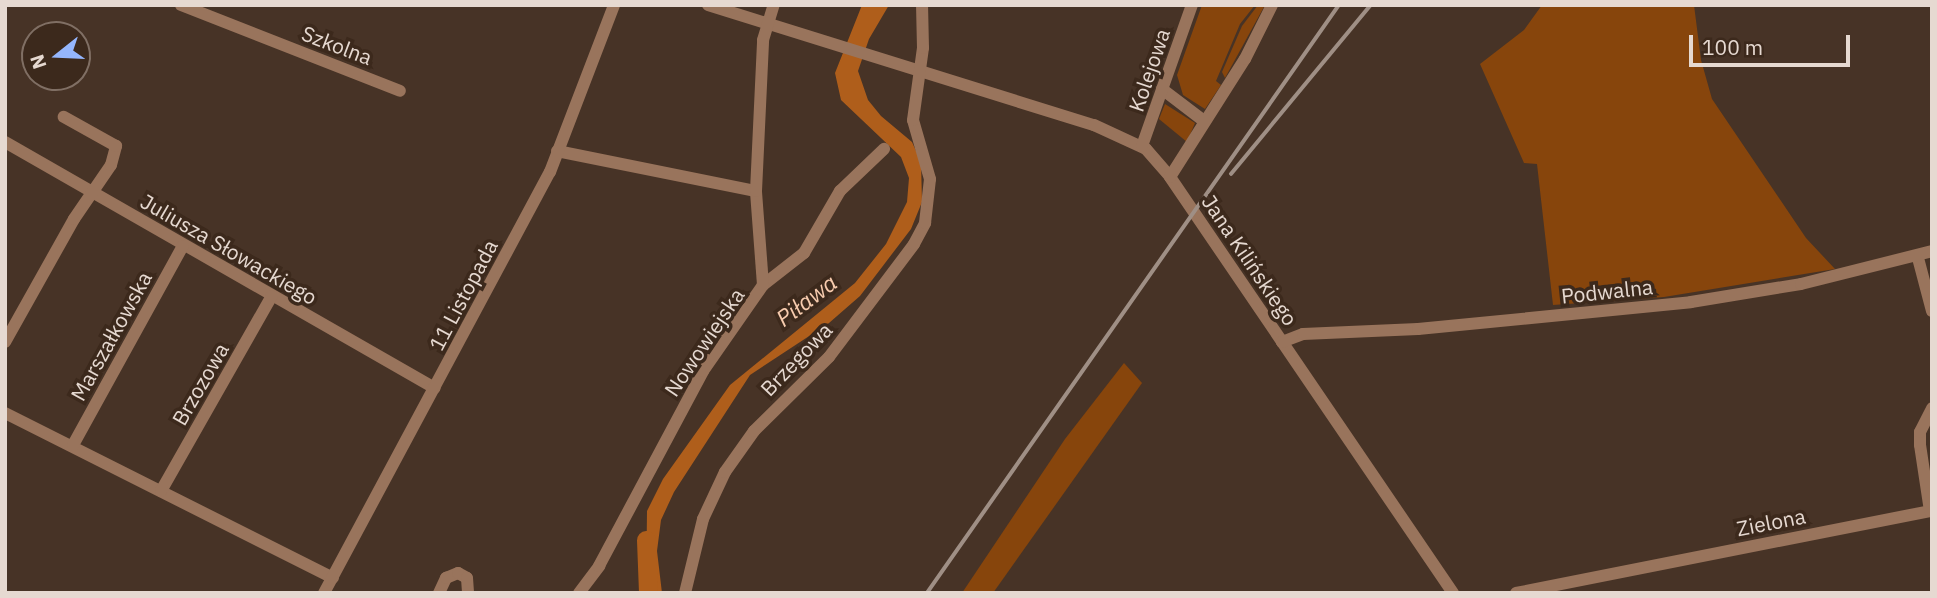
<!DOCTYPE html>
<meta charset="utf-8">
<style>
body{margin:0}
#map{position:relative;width:1937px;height:598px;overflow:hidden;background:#473326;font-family:"IBM Plex Sans",sans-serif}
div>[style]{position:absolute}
.green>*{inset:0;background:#87450c}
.water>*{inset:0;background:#af5e1b}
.river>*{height:19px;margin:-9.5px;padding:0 9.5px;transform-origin:9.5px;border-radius:9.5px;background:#af5e1b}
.minor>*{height:12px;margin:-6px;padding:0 6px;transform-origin:6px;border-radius:6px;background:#99745c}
.rail>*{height:3.5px;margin:-1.75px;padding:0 1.75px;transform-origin:1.75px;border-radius:1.75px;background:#9f8f85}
span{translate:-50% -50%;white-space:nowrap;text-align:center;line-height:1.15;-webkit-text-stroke:7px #3c291c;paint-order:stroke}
.street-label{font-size:21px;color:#e6d9d1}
.water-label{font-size:23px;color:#f7cbae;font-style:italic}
.frame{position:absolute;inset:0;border:7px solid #e6d9d1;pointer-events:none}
.north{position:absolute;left:21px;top:21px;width:70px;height:70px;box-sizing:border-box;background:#3c291c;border:2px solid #806f64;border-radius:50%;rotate:252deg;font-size:19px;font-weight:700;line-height:28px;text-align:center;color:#e6d9d1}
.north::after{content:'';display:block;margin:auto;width:24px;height:32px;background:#95b6fd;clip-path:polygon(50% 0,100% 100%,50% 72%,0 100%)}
.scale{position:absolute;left:1689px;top:35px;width:161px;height:32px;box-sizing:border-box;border:4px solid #e6d9d1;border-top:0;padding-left:9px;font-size:21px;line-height:24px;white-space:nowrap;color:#e6d9d1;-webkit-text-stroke:5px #3c291c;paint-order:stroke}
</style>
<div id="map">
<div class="green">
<div style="clip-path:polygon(1202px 5px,1255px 5px,1240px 24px,1216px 81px,1221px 85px,1205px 109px,1183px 95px,1177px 75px)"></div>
<div style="clip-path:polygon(1258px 5px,1265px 5px,1225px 78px,1222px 72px,1242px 26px)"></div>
<div style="clip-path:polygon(1542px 5px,1694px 5px,1701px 60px,1712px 99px,1806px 238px,1835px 269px,1664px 297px,1553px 305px,1537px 164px,1524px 163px,1480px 64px,1524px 30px)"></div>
<div style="clip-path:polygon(1165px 104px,1195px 123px,1187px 142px,1159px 119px)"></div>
<div style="clip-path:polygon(1124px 363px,1142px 383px,993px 593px,962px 593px,1065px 439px)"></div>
</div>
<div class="water">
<div style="clip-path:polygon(862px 5px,889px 5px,869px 39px,858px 71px,868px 100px,881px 116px,912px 142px,921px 162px,922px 202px,911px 229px,860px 296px,829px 323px,750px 375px,674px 492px,661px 520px,657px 551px,662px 593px,646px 593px,647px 511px,663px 479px,730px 385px,855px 283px,886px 244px,907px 202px,909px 178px,901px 157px,841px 100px,835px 73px)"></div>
</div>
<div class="river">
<div style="left:646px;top:540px;width:53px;rotate:87.8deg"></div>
</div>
<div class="minor">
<div style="left:181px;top:5px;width:235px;rotate:21.4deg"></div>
<div style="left:708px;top:5px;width:404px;rotate:17.3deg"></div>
<div style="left:1094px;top:125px;width:57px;rotate:24.8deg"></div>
<div style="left:1146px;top:149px;width:37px;rotate:49deg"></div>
<div style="left:1170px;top:177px;width:503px;rotate:55.77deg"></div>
<div style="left:1162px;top:89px;width:53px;rotate:37.3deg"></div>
<div style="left:5px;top:142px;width:495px;rotate:29.8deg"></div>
<div style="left:1142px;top:146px;width:150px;rotate:-70.5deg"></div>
<div style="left:557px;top:151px;width:203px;rotate:11.4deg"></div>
<div style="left:1170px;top:177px;width:140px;rotate:-57.6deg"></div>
<div style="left:1245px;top:59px;width:60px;rotate:-63.4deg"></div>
<div style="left:1918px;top:258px;width:55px;rotate:75.2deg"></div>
<div style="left:763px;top:285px;width:52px;rotate:-38deg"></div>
<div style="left:804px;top:253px;width:72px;rotate:-59.9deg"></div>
<div style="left:840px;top:191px;width:61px;rotate:-43.7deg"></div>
<div style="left:5px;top:342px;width:141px;rotate:-60.7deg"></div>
<div style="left:74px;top:219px;width:65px;rotate:-55.6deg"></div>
<div style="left:111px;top:165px;width:20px;rotate:-75deg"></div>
<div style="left:116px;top:146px;width:60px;rotate:-150.9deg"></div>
<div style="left:1282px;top:342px;width:22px;rotate:-21deg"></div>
<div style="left:1303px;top:334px;width:115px;rotate:-2.5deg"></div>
<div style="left:1418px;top:329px;width:274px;rotate:-5.6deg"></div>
<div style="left:1691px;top:302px;width:111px;rotate:-9.3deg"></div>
<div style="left:1801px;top:284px;width:135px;rotate:-14.1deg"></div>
<div style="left:5px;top:413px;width:367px;rotate:26.7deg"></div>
<div style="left:73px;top:445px;width:227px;rotate:-61.1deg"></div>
<div style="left:161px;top:491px;width:224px;rotate:-60.4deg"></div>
<div style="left:324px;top:593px;width:478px;rotate:-61.8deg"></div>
<div style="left:550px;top:172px;width:179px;rotate:-69deg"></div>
<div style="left:439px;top:593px;width:17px;rotate:-65deg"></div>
<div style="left:446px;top:578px;width:13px;rotate:-23deg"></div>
<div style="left:458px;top:573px;width:10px;rotate:29deg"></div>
<div style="left:467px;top:578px;width:15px;rotate:86deg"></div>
<div style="left:579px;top:593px;width:34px;rotate:-53deg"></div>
<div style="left:599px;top:566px;width:221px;rotate:-61.9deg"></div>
<div style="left:703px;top:371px;width:105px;rotate:-55.1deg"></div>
<div style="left:763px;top:285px;width:94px;rotate:-94.3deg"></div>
<div style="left:756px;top:191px;width:151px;rotate:-87.3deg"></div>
<div style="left:763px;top:40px;width:37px;rotate:-73deg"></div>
<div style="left:685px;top:593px;width:76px;rotate:-76.3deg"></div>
<div style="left:703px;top:519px;width:52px;rotate:-64.9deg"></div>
<div style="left:725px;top:472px;width:50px;rotate:-54.7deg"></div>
<div style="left:754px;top:431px;width:105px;rotate:-44.6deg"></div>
<div style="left:829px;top:357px;width:141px;rotate:-53deg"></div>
<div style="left:914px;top:244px;width:24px;rotate:-62deg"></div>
<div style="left:925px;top:223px;width:44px;rotate:-83.5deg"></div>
<div style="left:930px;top:179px;width:61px;rotate:-106.1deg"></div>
<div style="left:913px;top:120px;width:73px;rotate:-82.1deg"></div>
<div style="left:923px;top:48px;width:43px;rotate:-91.3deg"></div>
<div style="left:1516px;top:593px;width:422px;rotate:-11.2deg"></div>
<div style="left:1930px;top:511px;width:67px;rotate:-98.6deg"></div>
<div style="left:1920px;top:445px;width:13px;rotate:-90deg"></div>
<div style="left:1920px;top:432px;width:27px;rotate:-63deg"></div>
</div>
<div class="rail">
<div style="left:1231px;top:174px;width:219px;rotate:-50.4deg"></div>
<div style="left:927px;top:593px;width:718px;rotate:-54.98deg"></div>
</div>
<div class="street-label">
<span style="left:337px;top:45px;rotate:21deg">Szkolna</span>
<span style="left:1149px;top:70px;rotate:-71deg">Kolejowa</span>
<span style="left:229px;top:249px;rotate:30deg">Juliusza Słowackiego</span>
<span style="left:1250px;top:260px;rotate:56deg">Jana Kilińskiego</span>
<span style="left:1607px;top:291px;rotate:-6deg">Podwalna</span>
<span style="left:463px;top:295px;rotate:-62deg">11 Listopada</span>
<span style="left:111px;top:336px;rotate:-61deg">Marszałkowska</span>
<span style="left:704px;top:342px;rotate:-56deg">Nowowiejska</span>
<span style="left:796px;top:359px;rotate:-46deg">Brzegowa</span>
<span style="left:200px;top:384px;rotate:-60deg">Brzozowa</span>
<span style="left:1771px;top:522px;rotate:-11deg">Zielona</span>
</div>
<div class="water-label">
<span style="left:806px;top:300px;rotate:-37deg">Piława</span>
</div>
<div class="frame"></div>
<div class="north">N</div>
<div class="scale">100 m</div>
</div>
